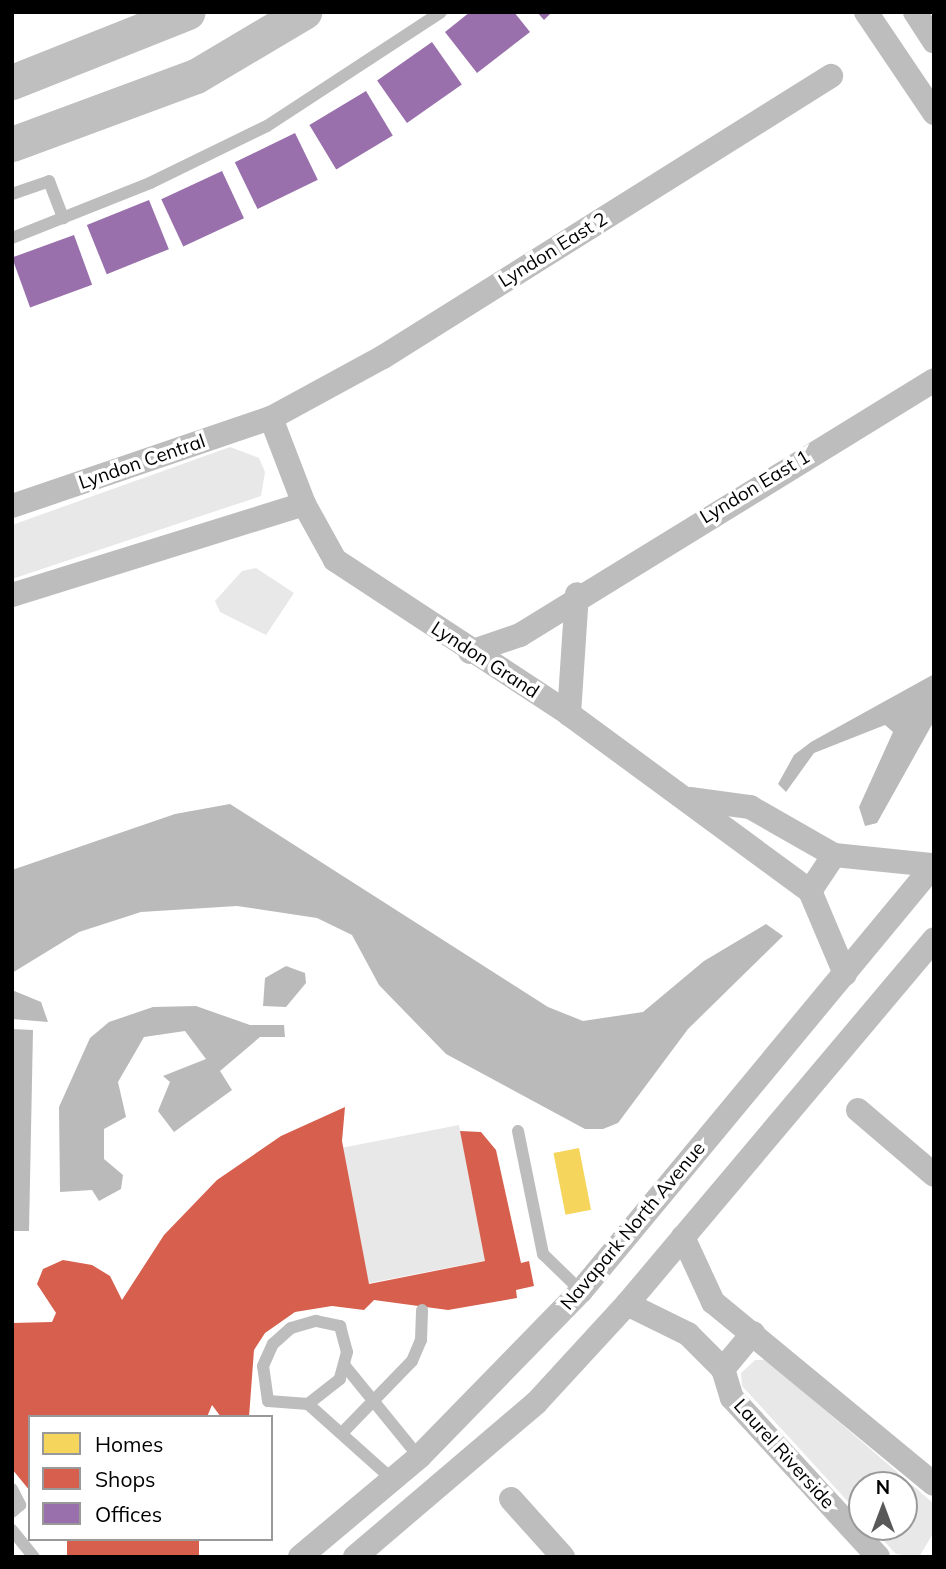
<!DOCTYPE html>
<style>
body{margin:0}
#map{position:relative;width:946px;height:1569px;overflow:hidden;background:#fff;font-family:Mulish,sans-serif}
div>[style]{position:absolute}
.green>*{inset:0;background:#e8e8e8;transform-origin:0 0}
.water>*{inset:0;background:#bababa}
.homes>*{inset:0;background:#f6d55c;transform-origin:0 0}
.shops>*{inset:0;background:#d6604d;transform-origin:0 0}
.offices>*{inset:0;background:#9970ab;transform-origin:0 0}
.lane>*{height:12px;margin:-6px;padding:0 6px;transform-origin:6px;border-radius:6px;background:#bdbdbd}
.street>*{height:24px;margin:-12px;padding:0 12px;transform-origin:12px;border-radius:12px;background:#bdbdbd}
.secondary>*{height:35px;margin:-17.5px;padding:0 17.5px;transform-origin:17.5px;border-radius:17.5px;background:#bfbfbf}
span{translate:-50% -50%;white-space:nowrap;text-align:center;line-height:1.15;-webkit-text-stroke:7px #fff;paint-order:stroke}
.street-label{font-size:19px;color:#000}
.frame{position:absolute;inset:0;border:14px solid #000;pointer-events:none}
.legend{position:absolute;left:28px;top:1415px;width:245px;height:126px;box-sizing:border-box;background:#fff;border:2px solid #999;margin:0;padding:9px 12px;list-style:none;font-size:21px;color:#000}
.legend li{display:flex;align-items:center;gap:14px;height:35px}
.legend b{width:35px;border:2px solid #999}
.north{position:absolute;left:848px;top:1471px;width:70px;height:70px;box-sizing:border-box;background:#fff;border:2px solid #999;border-radius:50%;rotate:0deg;font-size:19px;font-weight:700;line-height:28px;text-align:center;color:#000}
.north::after{content:'';display:block;margin:auto;width:24px;height:32px;background:#595959;clip-path:polygon(50% 0,100% 100%,50% 72%,0 100%)}
</style>
<div id="map">
<div class="green">
<div style="clip-path:polygon(230px 447px,259px 458px,265px 472px,261px 496px,12px 579px,12px 525px)"></div>
<div style="clip-path:polygon(256px 568px,294px 593px,266px 635px,220px 612px,215px 601px,242px 571px)"></div>
<div style="left:459px;top:1125px;width:138px;height:119px;rotate:79deg"></div>
<div style="clip-path:polygon(755px 1360px,767px 1360px,933px 1503px,934px 1532px,919px 1557px,896px 1554px,871px 1527px,904px 1527px,904px 1485px,862px 1485px,862px 1517px,742px 1386px,741px 1373px)"></div>
</div>
<div class="water">
<div style="clip-path:polygon(934px 674px,934px 721px,877px 823px,865px 826px,859px 807px,893px 732px,885px 725px,814px 753px,786px 792px,778px 784px,794px 755px,811px 742px)"></div>
<div style="clip-path:polygon(230px 804px,548px 1007px,583px 1021px,643px 1012px,704px 961px,766px 924px,783px 936px,688px 1029px,618px 1123px,603px 1129px,585px 1129px,446px 1054px,379px 985px,352px 935px,317px 918px,237px 906px,141px 912px,79px 932px,12px 973px,12px 870px,175px 814px)"></div>
<div style="clip-path:polygon(286px 966px,305px 973px,306px 983px,286px 1007px,263px 1006px,265px 978px)"></div>
<div style="clip-path:polygon(12px 990px,41px 1002px,48px 1022px,12px 1019px)"></div>
<div style="clip-path:polygon(196px 1006px,250px 1025px,284px 1025px,285px 1037px,260px 1037px,220px 1071px,232px 1090px,174px 1132px,158px 1111px,170px 1082px,163px 1076px,206px 1059px,185px 1031px,144px 1037px,118px 1082px,126px 1117px,104px 1129px,104px 1159px,123px 1175px,121px 1189px,99px 1201px,92px 1190px,60px 1192px,59px 1107px,90px 1038px,109px 1022px,153px 1007px)"></div>
<div style="clip-path:polygon(12px 1029px,33px 1030px,29px 1231px,12px 1231px)"></div>
</div>
<div class="homes">
<div style="left:579px;top:1148px;width:63px;height:26px;rotate:79deg"></div>
</div>
<div class="shops">
<div style="clip-path:polygon(345px 1107px,342px 1141px,369px 1284px,485px 1261px,460px 1131px,481px 1132px,496px 1150px,521px 1263px,529px 1261px,534px 1286px,516px 1290px,517px 1298px,448px 1310px,374px 1300px,364px 1310px,332px 1306px,295px 1312px,265px 1333px,254px 1350px,249px 1417px,221px 1417px,212px 1405px,207px 1417px,30px 1417px,30px 1491px,12px 1469px,12px 1323px,52px 1322px,56px 1313px,37px 1284px,43px 1269px,63px 1260px,92px 1265px,110px 1276px,122px 1300px,164px 1235px,217px 1180px,281px 1136px)"></div>
<div style="left:67px;top:1539px;width:132px;height:19px"></div>
</div>
<div class="offices">
<div style="clip-path:polygon(470px 12px,514px 12px,530px 32px,477px 73px,445px 32px)"></div>
<div style="clip-path:polygon(537px 12px,552px 12px,544px 20px)"></div>
<div style="left:432px;top:42px;width:52px;height:67px;rotate:55deg"></div>
<div style="left:366px;top:91px;width:52px;height:66px;rotate:59deg"></div>
<div style="left:295px;top:133px;width:52px;height:67px;rotate:64deg"></div>
<div style="left:222px;top:171px;width:52px;height:67px;rotate:65deg"></div>
<div style="left:149px;top:200px;width:53px;height:67px;rotate:68deg"></div>
<div style="left:74px;top:235px;width:53px;height:66px;rotate:70deg"></div>
</div>
<div class="lane">
<div style="left:12px;top:194px;width:39px;rotate:-19deg"></div>
<div style="left:49px;top:181px;width:40px;rotate:69deg"></div>
<div style="left:12px;top:238px;width:149px;rotate:-21.7deg"></div>
<div style="left:150px;top:183px;width:130px;rotate:-26deg"></div>
<div style="left:267px;top:126px;width:208px;rotate:-33.2deg"></div>
<div style="left:518px;top:1131px;width:126px;rotate:78.5deg"></div>
<div style="left:543px;top:1254px;width:53px;rotate:44.2deg"></div>
<div style="left:316px;top:1321px;width:25px;rotate:12deg"></div>
<div style="left:340px;top:1326px;width:27px;rotate:75deg"></div>
<div style="left:347px;top:1352px;width:28px;rotate:105deg"></div>
<div style="left:340px;top:1379px;width:41px;rotate:142deg"></div>
<div style="left:308px;top:1404px;width:40px;rotate:-175.7deg"></div>
<div style="left:268px;top:1401px;width:35px;rotate:-98deg"></div>
<div style="left:263px;top:1366px;width:24px;rotate:-66deg"></div>
<div style="left:273px;top:1344px;width:24px;rotate:-42deg"></div>
<div style="left:291px;top:1328px;width:26px;rotate:-16deg"></div>
<div style="left:345px;top:1366px;width:117px;rotate:50.9deg"></div>
<div style="left:308px;top:1404px;width:114px;rotate:41.8deg"></div>
<div style="left:343px;top:1432px;width:99px;rotate:-45.8deg"></div>
<div style="left:412px;top:1361px;width:23px;rotate:-67deg"></div>
<div style="left:421px;top:1340px;width:30px;rotate:-88deg"></div>
<div style="left:12px;top:1489px;width:18px;rotate:63deg"></div>
<div style="left:20px;top:1505px;width:11px;rotate:139deg"></div>
<div style="left:12px;top:1530px;width:35px;rotate:51deg"></div>
</div>
<div class="street">
<div style="left:866px;top:12px;width:122px;rotate:56deg"></div>
<div style="left:915px;top:12px;width:35px;rotate:57deg"></div>
<div style="left:271px;top:418px;width:92px;rotate:69deg"></div>
<div style="left:304px;top:504px;width:64px;rotate:61deg"></div>
<div style="left:335px;top:560px;width:280px;rotate:33.3deg"></div>
<div style="left:569px;top:714px;width:299px;rotate:36.3deg"></div>
<div style="left:810px;top:891px;width:90px;rotate:67.1deg"></div>
<div style="left:12px;top:506px;width:274px;rotate:-18.8deg"></div>
<div style="left:271px;top:418px;width:128px;rotate:-28.6deg"></div>
<div style="left:383px;top:357px;width:529px;rotate:-32.1deg"></div>
<div style="left:12px;top:595px;width:306px;rotate:-17.3deg"></div>
<div style="left:470px;top:652px;width:53px;rotate:-18.8deg"></div>
<div style="left:520px;top:635px;width:486px;rotate:-31.6deg"></div>
<div style="left:569px;top:714px;width:120px;rotate:-86.2deg"></div>
<div style="left:690px;top:799px;width:61px;rotate:7.6deg"></div>
<div style="left:750px;top:807px;width:97px;rotate:29.7deg"></div>
<div style="left:834px;top:855px;width:100px;rotate:5.8deg"></div>
<div style="left:810px;top:891px;width:43px;rotate:-56.3deg"></div>
<div style="left:858px;top:1110px;width:100px;rotate:40.5deg"></div>
<div style="left:683px;top:1237px;width:72px;rotate:65.2deg"></div>
<div style="left:713px;top:1302px;width:286px;rotate:39.5deg"></div>
<div style="left:627px;top:1304px;width:68px;rotate:26.2deg"></div>
<div style="left:688px;top:1334px;width:49px;rotate:45deg"></div>
<div style="left:723px;top:1369px;width:30px;rotate:73deg"></div>
<div style="left:732px;top:1398px;width:216px;rotate:47.4deg"></div>
<div style="left:723px;top:1369px;width:47px;rotate:-50.2deg"></div>
<div style="left:511px;top:1499px;width:78px;rotate:48.1deg"></div>
<div style="left:300px;top:1557px;width:155px;rotate:-40deg"></div>
<div style="left:419px;top:1457px;width:232px;rotate:-45.7deg"></div>
<div style="left:581px;top:1291px;width:553px;rotate:-50.35deg"></div>
<div style="left:355px;top:1557px;width:238px;rotate:-40.4deg"></div>
<div style="left:536px;top:1403px;width:134px;rotate:-47.4deg"></div>
<div style="left:627px;top:1304px;width:477px;rotate:-49.9deg"></div>
</div>
<div class="secondary">
<div style="left:12px;top:82px;width:189px;rotate:-21.7deg"></div>
<div style="left:12px;top:144px;width:196px;rotate:-20.3deg"></div>
<div style="left:196px;top:76px;width:126px;rotate:-30.7deg"></div>
</div>
<div class="street-label">
<span style="left:553px;top:250px;rotate:-32deg">Lyndon East 2</span>
<span style="left:142px;top:462px;rotate:-19deg">Lyndon Central</span>
<span style="left:755px;top:487px;rotate:-31deg">Lyndon East 1</span>
<span style="left:485px;top:660px;rotate:33deg">Lyndon Grand</span>
<span style="left:633px;top:1226px;rotate:-50deg">Navapark North Avenue</span>
<span style="left:784px;top:1454px;rotate:48deg">Laurel Riverside</span>
</div>
<div class="frame"></div>
<ul class="legend">
<li><b style="height:19px;background:#f6d55c"></b>Homes</li>
<li><b style="height:19px;background:#d6604d"></b>Shops</li>
<li><b style="height:19px;background:#9970ab"></b>Offices</li>
</ul>
<div class="north">N</div>
</div>
